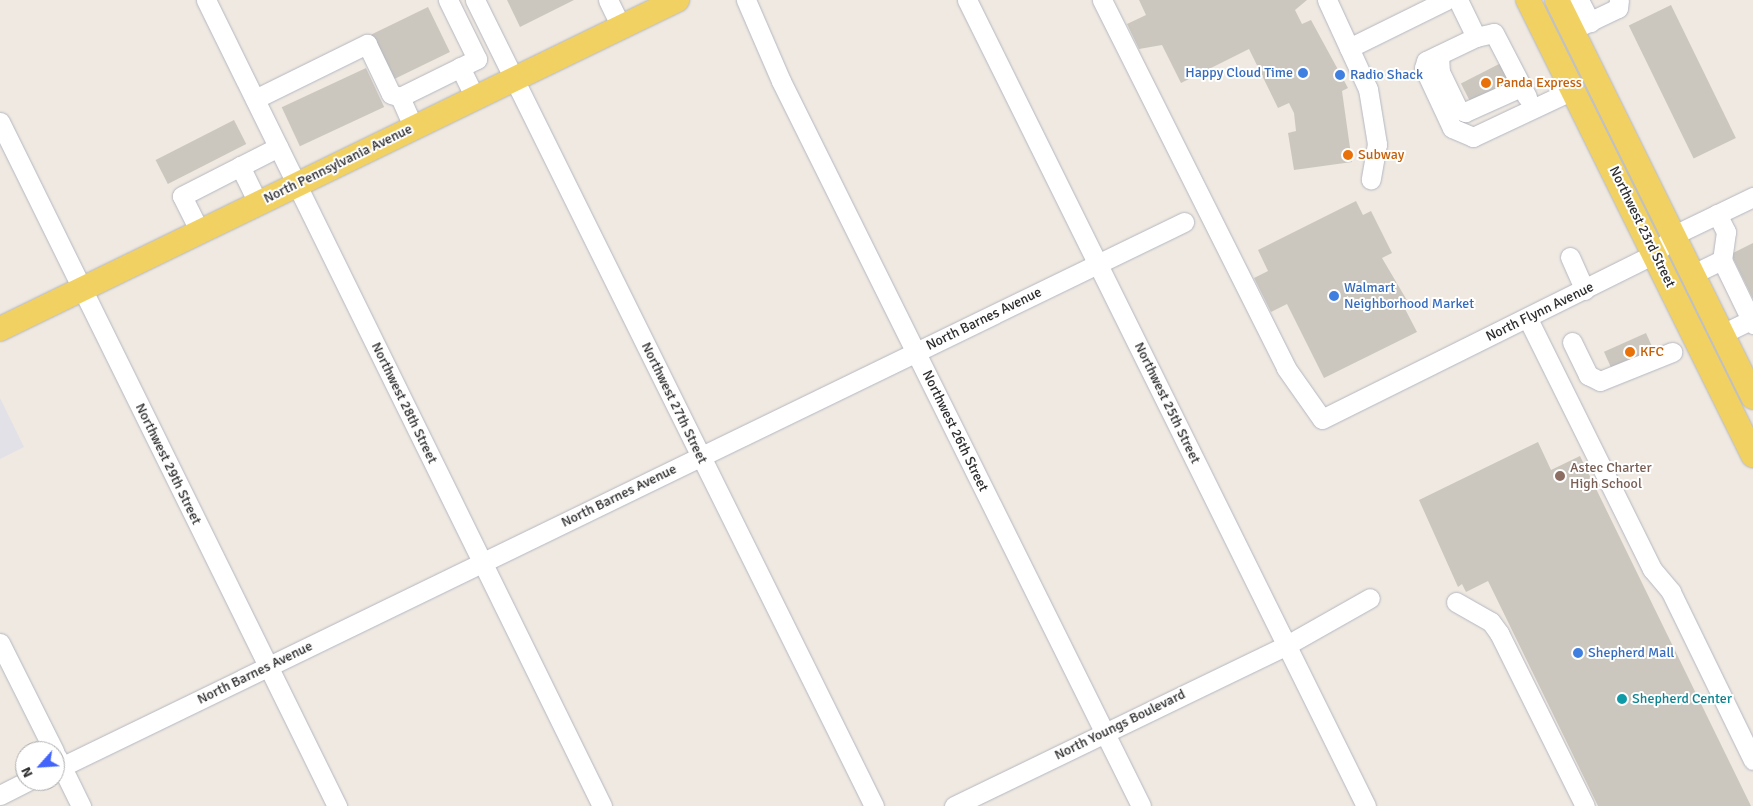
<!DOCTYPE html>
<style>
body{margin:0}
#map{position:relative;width:1753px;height:806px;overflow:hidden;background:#efe9e1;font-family:Signika,sans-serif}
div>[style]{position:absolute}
.industrial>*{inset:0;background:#e3e1e8}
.building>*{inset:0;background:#cbc7bf;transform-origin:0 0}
.roads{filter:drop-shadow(0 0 1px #b4b7c1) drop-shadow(0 0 1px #b4b7c1)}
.minor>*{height:19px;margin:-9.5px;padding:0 9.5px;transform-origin:9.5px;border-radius:9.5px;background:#fff}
.major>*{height:24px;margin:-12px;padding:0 12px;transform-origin:12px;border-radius:12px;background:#f2d163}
.dots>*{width:14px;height:14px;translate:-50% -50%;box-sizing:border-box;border:2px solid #fff;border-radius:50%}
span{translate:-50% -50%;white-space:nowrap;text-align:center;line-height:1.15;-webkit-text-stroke:4px #fff;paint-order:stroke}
.shop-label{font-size:14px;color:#366cbe}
.right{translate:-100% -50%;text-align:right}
.left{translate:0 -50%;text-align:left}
.food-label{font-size:14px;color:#c56008}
.street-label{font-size:14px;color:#2e2e2e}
.education-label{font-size:14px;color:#785e54}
.culture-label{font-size:14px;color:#0d838f}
.north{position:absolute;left:15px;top:741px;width:50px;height:50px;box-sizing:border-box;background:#fff;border:1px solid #ababab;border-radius:50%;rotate:244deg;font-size:14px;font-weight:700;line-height:20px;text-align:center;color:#2e2e2e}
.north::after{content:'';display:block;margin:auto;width:18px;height:22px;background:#4264fb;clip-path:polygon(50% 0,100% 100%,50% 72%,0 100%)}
</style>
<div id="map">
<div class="industrial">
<div style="clip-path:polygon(0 398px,24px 447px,0 459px)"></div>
</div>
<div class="building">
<div style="clip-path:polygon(507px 0,574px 0,520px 27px)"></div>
<div style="clip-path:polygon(1139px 0,1307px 0,1295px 10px,1302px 24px,1311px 20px,1348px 88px,1342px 91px,1352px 162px,1294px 170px,1288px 133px,1296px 131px,1294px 113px,1289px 103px,1278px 108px,1249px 49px,1181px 83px,1162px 45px,1139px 49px,1127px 24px,1146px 15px)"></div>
<div style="left:1671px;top:5px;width:148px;height:47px;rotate:64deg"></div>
<div style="left:428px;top:7px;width:50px;height:63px;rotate:64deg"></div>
<div style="left:1501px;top:63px;width:25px;height:45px;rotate:63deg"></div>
<div style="left:366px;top:68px;width:43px;height:93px;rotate:65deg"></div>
<div style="left:234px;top:120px;width:27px;height:88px;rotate:63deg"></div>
<div style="clip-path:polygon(1356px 201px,1363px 215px,1371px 211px,1392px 253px,1382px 258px,1408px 302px,1403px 305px,1417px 332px,1324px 378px,1287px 304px,1271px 312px,1254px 278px,1268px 271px,1258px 250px)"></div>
<div style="clip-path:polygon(1753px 243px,1753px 299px,1731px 254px)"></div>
<div style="left:1646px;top:333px;width:20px;height:46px;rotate:66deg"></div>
<div style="clip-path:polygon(1538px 442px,1551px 470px,1580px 456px,1751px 806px,1598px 806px,1488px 581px,1466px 592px,1462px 584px,1458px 587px,1419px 500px)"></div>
</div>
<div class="roads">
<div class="minor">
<div style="left:206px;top:0;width:898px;rotate:63.83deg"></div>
<div style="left:475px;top:0;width:899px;rotate:63.66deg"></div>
<div style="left:608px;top:0;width:30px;rotate:64deg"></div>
<div style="left:746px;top:0;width:88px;rotate:66.6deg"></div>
<div style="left:781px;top:81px;width:809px;rotate:63.59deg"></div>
<div style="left:967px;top:0;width:899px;rotate:63.66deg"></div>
<div style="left:1102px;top:0;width:411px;rotate:63.4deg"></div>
<div style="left:1286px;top:368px;width:62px;rotate:54.8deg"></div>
<div style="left:1322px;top:419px;width:372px;rotate:-26.4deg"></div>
<div style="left:1655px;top:254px;width:27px;rotate:-45deg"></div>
<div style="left:1674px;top:235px;width:88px;rotate:-25.7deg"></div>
<div style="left:1327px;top:0;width:98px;rotate:65.3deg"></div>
<div style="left:1368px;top:89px;width:56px;rotate:80.7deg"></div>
<div style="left:1377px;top:144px;width:36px;rotate:100deg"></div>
<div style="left:1458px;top:0;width:41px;rotate:64.1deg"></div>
<div style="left:1476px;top:37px;width:55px;rotate:154.4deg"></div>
<div style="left:1426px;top:61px;width:7px;rotate:106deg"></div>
<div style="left:1424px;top:68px;width:66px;rotate:65deg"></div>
<div style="left:1452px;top:128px;width:23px;rotate:23deg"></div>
<div style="left:1473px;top:137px;width:110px;rotate:-25.2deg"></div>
<div style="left:1579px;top:0;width:25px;rotate:63deg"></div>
<div style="left:1572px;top:30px;width:51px;rotate:-25.6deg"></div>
<div style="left:1618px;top:8px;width:8px;rotate:-83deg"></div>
<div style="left:1476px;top:37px;width:18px;rotate:-13deg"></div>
<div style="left:1494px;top:33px;width:72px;rotate:62.7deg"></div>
<div style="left:1349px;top:48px;width:108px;rotate:-26.3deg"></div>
<div style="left:1439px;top:55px;width:17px;rotate:87deg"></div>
<div style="left:1440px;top:72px;width:41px;rotate:64.1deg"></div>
<div style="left:1458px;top:109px;width:8px;rotate:23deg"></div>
<div style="left:1465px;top:112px;width:61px;rotate:-24.1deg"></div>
<div style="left:460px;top:67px;width:34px;rotate:64deg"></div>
<div style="left:400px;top:97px;width:86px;rotate:-26.3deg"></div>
<div style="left:477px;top:59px;width:66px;rotate:-116.2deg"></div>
<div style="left:255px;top:99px;width:125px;rotate:-26.2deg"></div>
<div style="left:367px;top:44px;width:55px;rotate:64.4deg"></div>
<div style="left:391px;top:94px;width:9px;rotate:18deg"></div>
<div style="left:400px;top:97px;width:34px;rotate:66deg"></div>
<div style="left:0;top:122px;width:763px;rotate:63.77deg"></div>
<div style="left:240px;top:166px;width:41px;rotate:64.1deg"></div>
<div style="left:1717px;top:214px;width:20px;rotate:63deg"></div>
<div style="left:1726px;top:232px;width:28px;rotate:98deg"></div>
<div style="left:1722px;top:260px;width:71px;rotate:64.2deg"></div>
<div style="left:200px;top:232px;width:40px;rotate:-116.6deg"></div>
<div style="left:182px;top:196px;width:108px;rotate:-27deg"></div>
<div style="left:1570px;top:257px;width:36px;rotate:66deg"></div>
<div style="left:1693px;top:274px;width:32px;rotate:-26deg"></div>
<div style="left:1528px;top:319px;width:279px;rotate:63.6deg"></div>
<div style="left:1652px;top:569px;width:30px;rotate:50deg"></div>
<div style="left:1671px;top:592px;width:187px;rotate:64deg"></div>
<div style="left:1722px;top:334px;width:32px;rotate:-26deg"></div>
<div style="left:1572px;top:342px;width:37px;rotate:64deg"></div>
<div style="left:1588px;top:375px;width:13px;rotate:27deg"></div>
<div style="left:1600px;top:381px;width:78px;rotate:-21.9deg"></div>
<div style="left:1456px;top:602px;width:40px;rotate:29.7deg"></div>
<div style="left:1491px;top:622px;width:14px;rotate:54deg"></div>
<div style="left:1499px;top:633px;width:193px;rotate:63.6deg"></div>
<div style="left:0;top:643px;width:121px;rotate:63.4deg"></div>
<div style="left:57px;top:757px;width:55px;rotate:63.9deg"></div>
<div style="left:55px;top:770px;width:1255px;rotate:-25.89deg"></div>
<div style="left:0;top:795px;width:31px;rotate:-27deg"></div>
<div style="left:954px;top:806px;width:370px;rotate:-25.8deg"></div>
<div style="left:1287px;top:645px;width:95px;rotate:-29.5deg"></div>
</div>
<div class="major">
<div style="left:1528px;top:0;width:508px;rotate:63.69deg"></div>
<div style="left:1557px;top:0;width:443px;rotate:63.7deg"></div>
<div style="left:0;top:329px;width:753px;rotate:-25.92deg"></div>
</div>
</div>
<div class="dots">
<div style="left:1303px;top:73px;background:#3f7fe0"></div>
<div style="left:1340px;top:75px;background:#3f7fe0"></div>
<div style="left:1486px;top:83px;background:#e8710a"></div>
<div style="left:1348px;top:155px;background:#e8710a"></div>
<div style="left:1334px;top:296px;background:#3f7fe0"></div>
<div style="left:1630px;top:352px;background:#e8710a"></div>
<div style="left:1560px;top:476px;background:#8d6e63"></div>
<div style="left:1578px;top:653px;background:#3f7fe0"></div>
<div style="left:1622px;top:699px;background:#0f9aa8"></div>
</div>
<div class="shop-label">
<span class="right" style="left:1293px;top:73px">Happy Cloud Time</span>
<span class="left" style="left:1350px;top:75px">Radio Shack</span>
<span class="left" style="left:1344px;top:296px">Walmart<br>Neighborhood Market</span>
<span class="left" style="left:1588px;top:653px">Shepherd Mall</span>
</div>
<div class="food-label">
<span class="left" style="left:1496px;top:83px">Panda Express</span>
<span class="left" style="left:1358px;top:155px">Subway</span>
<span class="left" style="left:1640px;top:352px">KFC</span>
</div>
<div class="street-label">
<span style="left:338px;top:164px;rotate:-26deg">North Pennsylvania Avenue</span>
<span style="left:1642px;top:227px;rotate:64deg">Northwest 23rd Street</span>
<span style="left:1540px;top:312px;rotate:-26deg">North Flynn Avenue</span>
<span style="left:984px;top:319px;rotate:-26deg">North Barnes Avenue</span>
<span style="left:404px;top:403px;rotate:64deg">Northwest 28th Street</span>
<span style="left:674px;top:403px;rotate:64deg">Northwest 27th Street</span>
<span style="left:1167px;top:403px;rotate:64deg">Northwest 25th Street</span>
<span style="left:955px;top:431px;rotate:64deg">Northwest 26th Street</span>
<span style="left:168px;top:464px;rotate:64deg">Northwest 29th Street</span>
<span style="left:619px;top:496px;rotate:-26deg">North Barnes Avenue</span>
<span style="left:255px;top:673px;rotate:-26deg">North Barnes Avenue</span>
<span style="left:1120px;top:725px;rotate:-26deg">North Youngs Boulevard</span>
</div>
<div class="education-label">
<span class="left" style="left:1570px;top:476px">Astec Charter<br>High School</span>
</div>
<div class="culture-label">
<span class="left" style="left:1632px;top:699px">Shepherd Center</span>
</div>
<div class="north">N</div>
</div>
